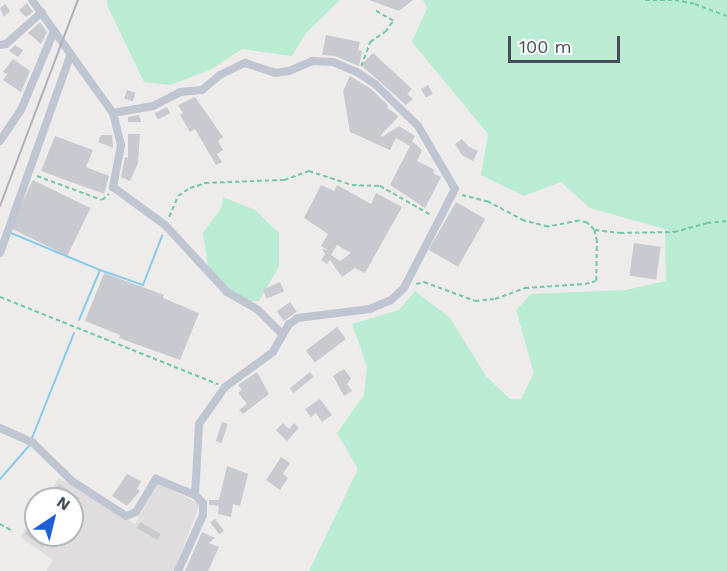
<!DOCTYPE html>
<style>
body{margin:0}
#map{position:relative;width:727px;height:571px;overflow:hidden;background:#eeebeb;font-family:"Work Sans",sans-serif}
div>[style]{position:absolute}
.education>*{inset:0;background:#dfdddd}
.green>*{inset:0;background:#b9ecd2}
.stream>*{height:2px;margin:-1px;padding:0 1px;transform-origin:1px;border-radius:1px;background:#87cbe8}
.building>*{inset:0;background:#c8cad0;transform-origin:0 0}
.path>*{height:1.5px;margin-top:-0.75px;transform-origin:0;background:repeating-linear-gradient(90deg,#72c9a6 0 4.5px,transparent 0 7.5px)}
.minor>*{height:8px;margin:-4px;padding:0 4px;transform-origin:4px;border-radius:4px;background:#bfc6d1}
.rail>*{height:2px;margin:-1px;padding:0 1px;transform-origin:1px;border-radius:1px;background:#aeb0b6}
span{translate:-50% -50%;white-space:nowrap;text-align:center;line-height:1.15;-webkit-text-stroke:4.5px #fff;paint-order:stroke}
.north{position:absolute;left:24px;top:487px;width:60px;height:60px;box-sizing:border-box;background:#fff;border:2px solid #b4b8bc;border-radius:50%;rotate:35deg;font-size:16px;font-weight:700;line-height:24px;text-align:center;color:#444d58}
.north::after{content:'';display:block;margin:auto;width:21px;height:27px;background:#1d5dd6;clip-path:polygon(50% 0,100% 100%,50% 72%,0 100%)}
.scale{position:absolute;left:508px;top:36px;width:112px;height:27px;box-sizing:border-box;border:3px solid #444d58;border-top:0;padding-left:8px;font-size:18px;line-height:21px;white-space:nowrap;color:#444d58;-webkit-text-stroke:4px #fff;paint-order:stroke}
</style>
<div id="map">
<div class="education">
<div style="clip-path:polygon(59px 478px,135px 524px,158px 483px,200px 504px,174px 571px,46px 571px,53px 560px,20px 537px,36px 513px,36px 535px,72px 535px,72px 499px,45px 499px)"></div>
</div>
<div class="green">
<div style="clip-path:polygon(107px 0,340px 0,306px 33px,292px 56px,242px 49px,210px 70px,170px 85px,144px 82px,108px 7px)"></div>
<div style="clip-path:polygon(423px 0,727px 0,727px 571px,309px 571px,358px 469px,337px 433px,364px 395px,367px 366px,352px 324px,399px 310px,415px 291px,450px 318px,486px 376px,510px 399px,521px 399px,534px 373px,516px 310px,531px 294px,626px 290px,666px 281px,665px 229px,590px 208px,561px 182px,524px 196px,481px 175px,488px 134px,412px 42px,427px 8px)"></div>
<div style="clip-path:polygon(223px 197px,255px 210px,279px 233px,279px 266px,259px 301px,238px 301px,209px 273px,203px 233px,222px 207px)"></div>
</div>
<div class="stream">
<div style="left:11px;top:233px;width:96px;rotate:22.6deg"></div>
<div style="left:100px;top:270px;width:46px;rotate:19.2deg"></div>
<div style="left:143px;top:285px;width:53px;rotate:-68.8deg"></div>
<div style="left:79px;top:320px;width:54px;rotate:-67.2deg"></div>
<div style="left:32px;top:438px;width:113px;rotate:-68.2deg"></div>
<div style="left:0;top:479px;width:44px;rotate:-48.7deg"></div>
</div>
<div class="building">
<div style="clip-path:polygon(369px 0,413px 0,399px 11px)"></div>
<div style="clip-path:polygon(27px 3px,33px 12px,26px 17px,19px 10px)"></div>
<div style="clip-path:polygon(5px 4px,10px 11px,4px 17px,0 8px)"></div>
<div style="clip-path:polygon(40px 22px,47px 32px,41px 44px,28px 33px)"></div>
<div style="clip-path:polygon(326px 35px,360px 42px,358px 50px,362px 51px,359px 66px,335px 56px,322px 55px)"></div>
<div style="clip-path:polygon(15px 45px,23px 50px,18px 57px,9px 51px)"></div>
<div style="clip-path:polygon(373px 53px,412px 89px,407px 94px,413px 99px,406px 105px,361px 65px)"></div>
<div style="clip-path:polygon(13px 59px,30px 71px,21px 92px,3px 80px,7px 74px,3px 72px)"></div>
<div style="clip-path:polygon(350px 76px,371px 89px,388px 105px,387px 108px,396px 114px,398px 117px,381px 135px,382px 137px,399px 126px,415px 136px,412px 141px,422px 150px,417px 161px,435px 170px,433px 173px,441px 177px,425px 208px,390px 185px,410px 146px,396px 138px,390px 150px,350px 132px,343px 91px)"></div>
<div style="left:428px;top:85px;width:10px;height:8px;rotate:61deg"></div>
<div style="left:127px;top:90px;width:9px;height:9px;rotate:18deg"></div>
<div style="clip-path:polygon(195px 97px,223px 137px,218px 141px,223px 150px,217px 154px,222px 162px,216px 165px,195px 129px,190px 132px,180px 115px,183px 113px,178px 105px)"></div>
<div style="left:167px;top:107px;width:7px;height:14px;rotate:63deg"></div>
<div style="clip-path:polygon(139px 115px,141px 122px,128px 122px,128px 117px)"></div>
<div style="clip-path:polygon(128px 134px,140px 134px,138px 163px,130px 181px,121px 177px,125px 157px,128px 158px)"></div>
<div style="clip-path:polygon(101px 135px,112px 135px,113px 148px,98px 142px)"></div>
<div style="clip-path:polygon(55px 136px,93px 150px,86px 167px,109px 176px,104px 194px,41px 171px)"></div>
<div style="clip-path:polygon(462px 139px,469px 147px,478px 151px,473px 161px,462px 155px,455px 144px)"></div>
<div style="left:33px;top:180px;width:64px;height:53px;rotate:26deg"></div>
<div style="clip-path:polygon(evenodd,321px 185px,334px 191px,337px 185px,371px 204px,376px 193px,402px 207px,365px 273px,355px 268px,342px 277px,330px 260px,327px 264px,321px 260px,325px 254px,322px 249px,328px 250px,321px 246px,328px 234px,304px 218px,321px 185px,337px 245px,351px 253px,340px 261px,331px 255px,337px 245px)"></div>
<div style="left:456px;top:202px;width:34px;height:55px;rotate:30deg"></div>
<div style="left:634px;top:243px;width:27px;height:33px;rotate:8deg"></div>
<div style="clip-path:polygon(104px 273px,164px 295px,163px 298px,199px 313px,180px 360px,119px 338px,120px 335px,85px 321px)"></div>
<div style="left:280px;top:282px;width:10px;height:19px;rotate:66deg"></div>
<div style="left:290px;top:302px;width:12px;height:16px;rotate:55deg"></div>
<div style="left:337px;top:327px;width:15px;height:39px;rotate:53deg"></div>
<div style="clip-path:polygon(344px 369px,351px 378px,347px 384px,352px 391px,344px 396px,333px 376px)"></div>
<div style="clip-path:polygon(257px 372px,269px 394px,243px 414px,239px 410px,247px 404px,238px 393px,242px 390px,238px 385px)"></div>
<div style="left:310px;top:372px;width:6px;height:26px;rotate:51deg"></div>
<div style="clip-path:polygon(320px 399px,332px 415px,322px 422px,316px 413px,311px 417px,305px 409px)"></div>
<div style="left:222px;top:422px;width:6px;height:20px;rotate:18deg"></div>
<div style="clip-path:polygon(283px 423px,289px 429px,294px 423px,299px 428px,287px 441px,276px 430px)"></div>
<div style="clip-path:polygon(281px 457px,290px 463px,283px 474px,288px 478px,280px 490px,266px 480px)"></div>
<div style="clip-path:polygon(227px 466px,248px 474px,240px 506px,233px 504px,231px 517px,218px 514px,219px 506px,209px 505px,209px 500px,219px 500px)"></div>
<div style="clip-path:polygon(127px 474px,141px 481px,137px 489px,140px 491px,127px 506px,112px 496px)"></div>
<div style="clip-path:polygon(59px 484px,81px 499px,49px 499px)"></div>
<div style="clip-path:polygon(36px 518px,36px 535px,51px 535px,43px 547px,25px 534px)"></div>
<div style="left:215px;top:519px;width:15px;height:6px;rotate:53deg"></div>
<div style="left:140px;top:522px;width:24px;height:7px;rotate:30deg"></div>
<div style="clip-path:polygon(202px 532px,215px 538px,209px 543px,219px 547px,208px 571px,185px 571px)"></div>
</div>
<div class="path">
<div style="left:645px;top:0;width:30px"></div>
<div style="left:675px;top:0;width:20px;rotate:11deg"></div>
<div style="left:695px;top:4px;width:34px;rotate:21deg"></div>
<div style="left:361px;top:66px;width:26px;rotate:-69deg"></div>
<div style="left:370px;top:42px;width:18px;rotate:-34deg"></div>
<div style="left:385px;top:32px;width:14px;rotate:-54deg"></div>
<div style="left:393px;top:21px;width:20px;rotate:-150deg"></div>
<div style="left:37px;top:176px;width:69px;rotate:20.3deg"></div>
<div style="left:102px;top:200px;width:9px;rotate:-41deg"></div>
<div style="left:169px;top:217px;width:23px;rotate:-67deg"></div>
<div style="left:178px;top:196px;width:14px;rotate:-34deg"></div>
<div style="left:190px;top:188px;width:16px;rotate:-18deg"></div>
<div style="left:205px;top:183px;width:79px;rotate:-2.2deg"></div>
<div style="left:284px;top:180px;width:27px;rotate:-20deg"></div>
<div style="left:309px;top:171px;width:45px;rotate:18deg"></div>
<div style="left:352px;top:185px;width:28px;rotate:2deg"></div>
<div style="left:380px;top:186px;width:59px;rotate:29.6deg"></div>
<div style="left:595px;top:230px;width:25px;rotate:7deg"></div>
<div style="left:620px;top:233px;width:54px;rotate:-1.1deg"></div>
<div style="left:674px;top:232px;width:34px;rotate:-15deg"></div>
<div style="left:707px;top:223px;width:20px;rotate:-6deg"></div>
<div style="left:416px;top:284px;width:8px;rotate:-14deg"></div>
<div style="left:424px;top:282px;width:54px;rotate:20.4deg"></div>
<div style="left:475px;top:301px;width:20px;rotate:-6deg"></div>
<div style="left:495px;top:299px;width:32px;rotate:-20deg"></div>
<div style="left:525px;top:288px;width:60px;rotate:-3.8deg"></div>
<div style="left:585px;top:284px;width:11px;rotate:-15deg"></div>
<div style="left:596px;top:281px;width:39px;rotate:-89deg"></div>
<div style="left:597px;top:242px;width:12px;rotate:-104deg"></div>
<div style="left:594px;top:230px;width:10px;rotate:-135deg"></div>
<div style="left:587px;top:223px;width:8px;rotate:-166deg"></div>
<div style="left:579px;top:221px;width:32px;rotate:169deg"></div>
<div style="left:548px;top:227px;width:25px;rotate:-166deg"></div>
<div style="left:524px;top:221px;width:41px;rotate:-152.2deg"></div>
<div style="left:488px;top:202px;width:29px;rotate:-166deg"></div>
<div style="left:0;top:297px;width:235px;rotate:21.8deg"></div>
<div style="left:0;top:524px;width:14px;rotate:30deg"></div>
</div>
<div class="minor">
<div style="left:32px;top:0;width:139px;rotate:54.4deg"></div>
<div style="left:113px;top:113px;width:33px;rotate:76deg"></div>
<div style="left:121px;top:145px;width:43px;rotate:100.8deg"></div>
<div style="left:113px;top:187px;width:64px;rotate:36.2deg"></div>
<div style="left:165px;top:225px;width:91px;rotate:47.2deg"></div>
<div style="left:227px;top:292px;width:36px;rotate:30deg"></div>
<div style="left:258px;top:310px;width:35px;rotate:45deg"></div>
<div style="left:0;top:45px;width:6px;rotate:-9deg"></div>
<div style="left:6px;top:44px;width:48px;rotate:-41.6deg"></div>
<div style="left:113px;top:113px;width:41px;rotate:-9.9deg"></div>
<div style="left:153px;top:106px;width:30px;rotate:-27deg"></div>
<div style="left:180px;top:92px;width:22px;rotate:-5deg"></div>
<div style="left:202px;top:90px;width:23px;rotate:-40deg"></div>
<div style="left:220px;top:75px;width:28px;rotate:-26deg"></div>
<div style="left:245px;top:63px;width:32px;rotate:18deg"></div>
<div style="left:275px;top:73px;width:14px;rotate:-8deg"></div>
<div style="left:289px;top:71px;width:25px;rotate:-23deg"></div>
<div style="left:312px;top:61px;width:21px;rotate:3deg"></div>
<div style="left:333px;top:62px;width:26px;rotate:23deg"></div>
<div style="left:357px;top:72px;width:22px;rotate:34deg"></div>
<div style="left:375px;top:84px;width:60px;rotate:44.3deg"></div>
<div style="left:418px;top:126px;width:73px;rotate:59.6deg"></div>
<div style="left:455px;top:189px;width:111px;rotate:117.3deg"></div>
<div style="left:404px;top:288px;width:18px;rotate:137deg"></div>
<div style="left:391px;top:300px;width:23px;rotate:157deg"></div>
<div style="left:370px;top:309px;width:73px;rotate:172.9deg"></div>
<div style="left:298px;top:318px;width:11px;rotate:146deg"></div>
<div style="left:289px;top:324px;width:32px;rotate:120deg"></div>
<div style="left:273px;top:352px;width:59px;rotate:143.9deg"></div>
<div style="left:225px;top:387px;width:45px;rotate:125.1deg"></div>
<div style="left:199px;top:424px;width:71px;rotate:93.2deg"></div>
<div style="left:0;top:141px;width:37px;rotate:-56deg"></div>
<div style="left:21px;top:110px;width:86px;rotate:-67.3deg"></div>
<div style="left:0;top:253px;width:211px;rotate:-70.4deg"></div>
<div style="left:0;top:428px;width:36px;rotate:24deg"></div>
<div style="left:33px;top:443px;width:54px;rotate:44.3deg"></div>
<div style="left:72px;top:481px;width:64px;rotate:32.9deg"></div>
<div style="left:126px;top:516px;width:11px;rotate:-22deg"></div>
<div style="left:136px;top:512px;width:39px;rotate:-59deg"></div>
<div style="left:156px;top:479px;width:42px;rotate:22.3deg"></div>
<div style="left:195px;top:495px;width:11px;rotate:45deg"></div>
<div style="left:203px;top:503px;width:12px;rotate:90deg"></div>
<div style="left:203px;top:515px;width:61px;rotate:114.1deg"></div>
</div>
<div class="rail">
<div style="left:0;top:206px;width:220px;rotate:-69.3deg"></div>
</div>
<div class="north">N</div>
<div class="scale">100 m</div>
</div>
